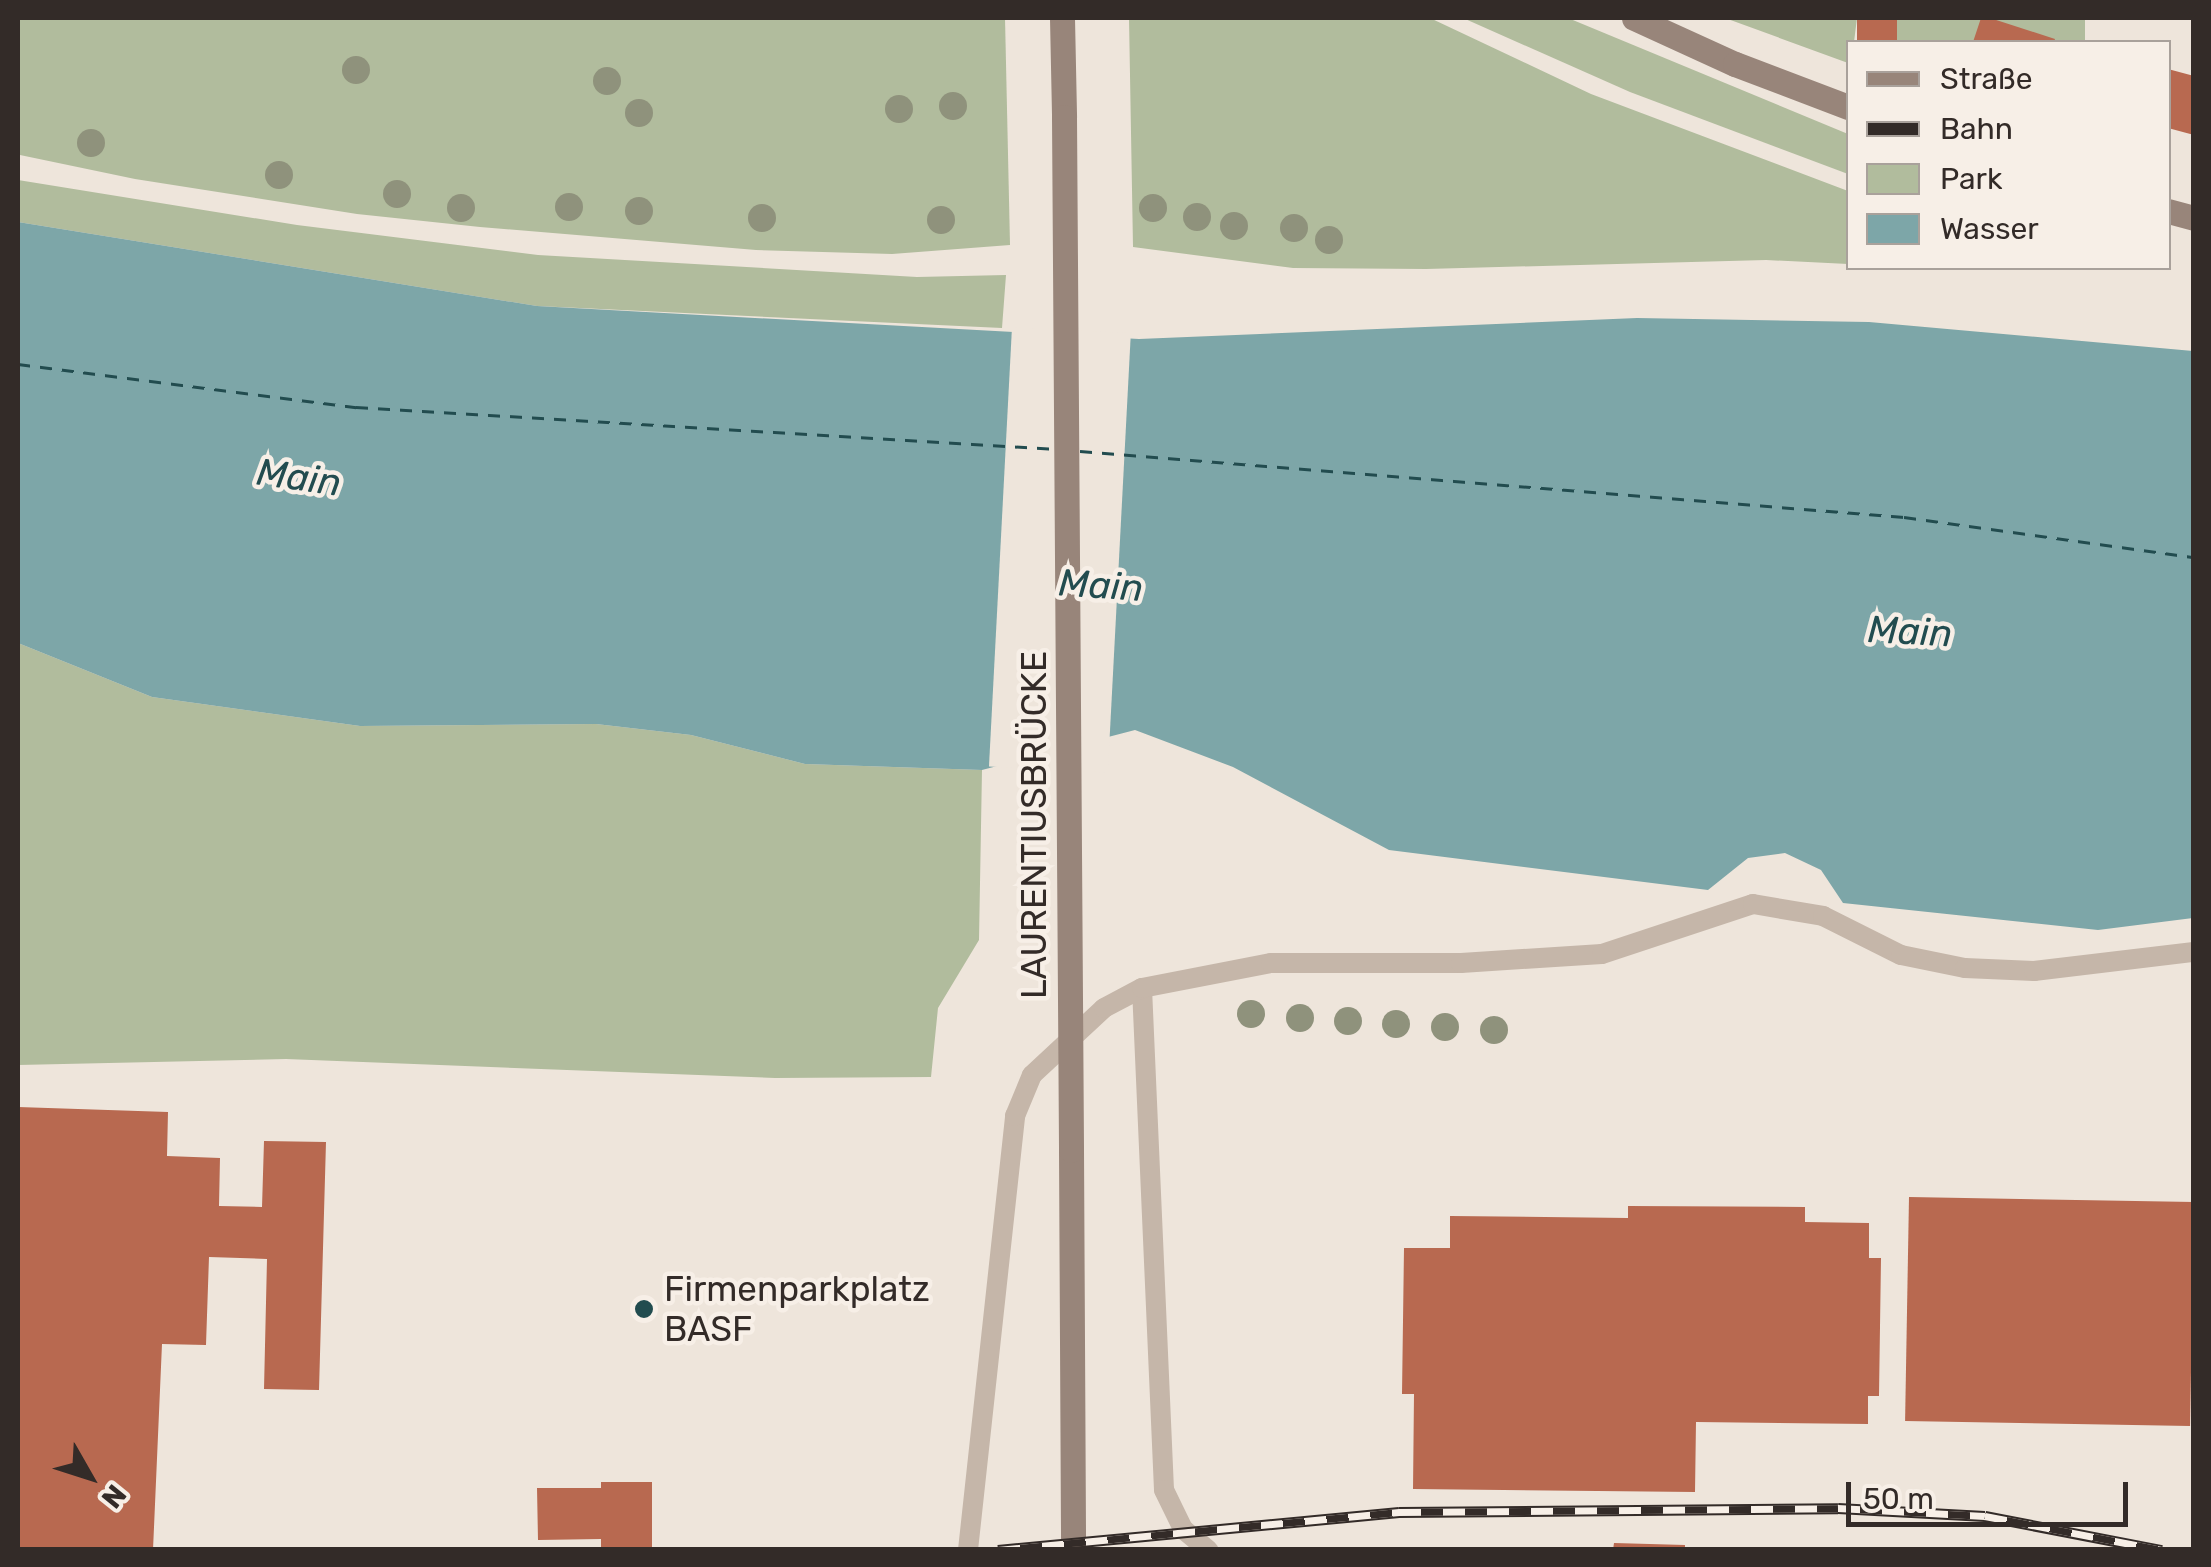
<!DOCTYPE html>
<meta charset="utf-8">
<style>
body{margin:0}
#map{position:relative;width:2211px;height:1567px;overflow:hidden;background:#eee5db;font-family:Rubik,sans-serif}
div>[style]{position:absolute}
.green>*{inset:0;background:#b1bc9d;transform-origin:0 0}
.water>*{inset:0;background:#7da6a8}
.pier>*{inset:0;background:#eee5db;transform-origin:0 0}
.ferry>*{height:2.5px;margin-top:-1.25px;transform-origin:0;background:repeating-linear-gradient(90deg,#224c4f 0 12px,transparent 0 22px)}
.building>*{inset:0;background:#b86950;transform-origin:0 0}
.service>*{height:20px;margin:-10px;padding:0 10px;transform-origin:10px;border-radius:10px;background:#c5b6a9}
.secondary>*{height:25px;margin:-12.5px;padding:0 12.5px;transform-origin:12.5px;border-radius:12.5px;background:#98857a}
.rail>*{height:11px;margin-top:-5.5px;transform-origin:0;background:repeating-linear-gradient(90deg,#f7efe7 0 22px,#332b28 0 44px);box-sizing:border-box;border-block:2px solid #332b28}
.secondary-bridge>*{height:25px;margin:-12.5px;padding:0 12.5px;transform-origin:12.5px;border-radius:12.5px;background:#98857a}
.trees>*{width:28px;height:28px;margin:-14px;border-radius:50%;background:#8f927c}
.dots>*{width:28px;height:28px;translate:-50% -50%;box-sizing:border-box;border:5px solid #f7efe7;border-radius:50%}
span{translate:-50% -50%;white-space:nowrap;text-align:center;line-height:1.15;-webkit-text-stroke:9px #f7efe7;paint-order:stroke}
.street-label{font-size:35px;color:#332b28}
.poi-label{font-size:35px;color:#332b28}
.left{translate:0 -50%;text-align:left}
.water-label{font-size:38px;color:#224c4f;font-style:italic}
.frame{position:absolute;inset:0;border:20px solid #332b28;pointer-events:none}
.legend{position:absolute;left:1846px;top:40px;width:325px;height:230px;box-sizing:border-box;background:#f7efe7;border:2px solid #a9a19b;margin:0;padding:12px 18px;list-style:none;font-size:30px;color:#332b28}
.legend li{display:flex;align-items:center;gap:20px;height:50px}
.legend b{width:50px;border:2px solid #a9a19b}
.north{position:absolute;left:40px;top:1427px;width:100px;height:100px;-webkit-text-stroke:8px #f7efe7;paint-order:stroke;rotate:129deg;font-size:28px;font-weight:700;line-height:40px;text-align:center;color:#332b28}
.north::after{content:'';display:block;margin:auto;width:35px;height:45px;background:#332b28;clip-path:polygon(50% 0,100% 100%,50% 72%,0 100%)}
.scale{position:absolute;left:1846px;top:1482px;width:282px;height:45px;box-sizing:border-box;border:5px solid #332b28;border-top:0;padding-left:12px;font-size:30px;line-height:35px;white-space:nowrap;color:#332b28;-webkit-text-stroke:8px #f7efe7;paint-order:stroke}
</style>
<div id="map">
<div class="green">
<div style="clip-path:polygon(18px 18px,1005px 18px,1010px 245px,892px 254px,756px 250px,480px 227px,357px 214px,135px 179px,20px 155px)"></div>
<div style="clip-path:polygon(1129px 18px,1430px 18px,1591px 94px,1848px 191px,1848px 264px,1766px 260px,1426px 269px,1293px 268px,1133px 247px)"></div>
<div style="clip-path:polygon(1463px 18px,1568px 18px,1848px 134px,1848px 174px,1630px 92px)"></div>
<div style="clip-path:polygon(1725px 18px,1857px 18px,1854px 42px,1848px 42px,1848px 63px)"></div>
<div style="left:1897px;top:18px;width:188px;height:24px"></div>
<div style="clip-path:polygon(18px 180px,297px 225px,538px 255px,917px 277px,1006px 275px,1002px 328px,537px 306px,18px 222px)"></div>
<div style="clip-path:polygon(18px 643px,152px 697px,360px 726px,596px 724px,691px 735px,805px 764px,982px 770px,979px 940px,938px 1008px,931px 1077px,775px 1078px,286px 1059px,18px 1065px)"></div>
</div>
<div class="water">
<div style="clip-path:polygon(18px 222px,537px 306px,1139px 339px,1637px 318px,1869px 322px,2193px 351px,2193px 918px,2098px 930px,1843px 903px,1821px 870px,1785px 853px,1748px 858px,1708px 890px,1389px 850px,1233px 767px,1135px 730px,982px 770px,805px 764px,691px 735px,596px 724px,360px 726px,152px 697px,18px 643px)"></div>
</div>
<div class="pier">
<div style="left:1012px;top:327px;width:119px;height:440px;rotate:3deg"></div>
</div>
<div class="ferry">
<div style="left:18px;top:364px;width:341px;rotate:7.3deg"></div>
<div style="left:356px;top:407px;width:702px;rotate:3.43deg"></div>
<div style="left:1080px;top:451px;width:827px;rotate:4.58deg"></div>
<div style="left:1904px;top:517px;width:293px;rotate:7.9deg"></div>
</div>
<div class="building">
<div style="left:1857px;top:18px;width:40px;height:24px"></div>
<div style="clip-path:polygon(1981px 18px,1990px 18px,2055px 39px,2054px 42px,1973px 42px)"></div>
<div style="clip-path:polygon(2168px 69px,2194px 76px,2194px 135px,2168px 128px)"></div>
<div style="clip-path:polygon(18px 1107px,168px 1112px,167px 1156px,220px 1158px,219px 1206px,262px 1207px,264px 1141px,326px 1142px,319px 1390px,264px 1389px,267px 1259px,209px 1257px,206px 1345px,162px 1344px,153px 1550px,18px 1550px)"></div>
<div style="left:1909px;top:1197px;width:285px;height:224px;rotate:1deg"></div>
<div style="clip-path:polygon(1628px 1206px,1805px 1207px,1805px 1222px,1869px 1223px,1869px 1258px,1881px 1258px,1879px 1396px,1868px 1396px,1868px 1424px,1696px 1422px,1695px 1492px,1413px 1489px,1414px 1394px,1402px 1394px,1404px 1248px,1450px 1248px,1450px 1216px,1628px 1218px)"></div>
<div style="clip-path:polygon(601px 1482px,652px 1482px,652px 1548px,601px 1548px,601px 1539px,538px 1540px,537px 1488px,601px 1488px)"></div>
<div style="clip-path:polygon(1614px 1543px,1685px 1545px,1685px 1550px,1613px 1550px)"></div>
</div>
<div class="service">
<div style="left:1142px;top:988px;width:502px;rotate:87.49deg"></div>
<div style="left:1164px;top:1490px;width:43px;rotate:64deg"></div>
<div style="left:1183px;top:1529px;width:33px;rotate:40deg"></div>
<div style="left:968px;top:1550px;width:437px;rotate:-83.8deg"></div>
<div style="left:1015px;top:1116px;width:44px;rotate:-67.5deg"></div>
<div style="left:1032px;top:1075px;width:98px;rotate:-42.9deg"></div>
<div style="left:1104px;top:1008px;width:43px;rotate:-27.8deg"></div>
<div style="left:1142px;top:988px;width:131px;rotate:-11deg"></div>
<div style="left:1271px;top:963px;width:190px"></div>
<div style="left:1461px;top:963px;width:141px;rotate:-3.7deg"></div>
<div style="left:1602px;top:954px;width:159px;rotate:-18.3deg"></div>
<div style="left:1753px;top:904px;width:71px;rotate:9.7deg"></div>
<div style="left:1823px;top:916px;width:87px;rotate:26.6deg"></div>
<div style="left:1901px;top:955px;width:65px;rotate:11.5deg"></div>
<div style="left:1965px;top:968px;width:69px;rotate:2.5deg"></div>
<div style="left:2034px;top:971px;width:161px;rotate:-6.8deg"></div>
</div>
<div class="secondary">
<div style="left:1062px;top:18px;width:99px;rotate:88.8deg"></div>
<div style="left:1634px;top:18px;width:111px;rotate:24.5deg"></div>
<div style="left:1735px;top:64px;width:121px;rotate:20.8deg"></div>
<div style="left:2168px;top:211px;width:27px;rotate:15deg"></div>
<div style="left:1071px;top:1150px;width:400px;rotate:89.7deg"></div>
</div>
<div class="rail">
<div style="left:998px;top:1550px;width:403px;rotate:-5.4deg"></div>
<div style="left:1399px;top:1512px;width:439px;rotate:-0.5deg"></div>
<div style="left:1838px;top:1508px;width:147px;rotate:3.1deg"></div>
<div style="left:1985px;top:1516px;width:180px;rotate:10.9deg"></div>
</div>
<div class="secondary-bridge">
<div style="left:1064px;top:117px;width:1033px;rotate:89.61deg"></div>
</div>
<div class="trees">
<div style="left:356px;top:70px"></div>
<div style="left:607px;top:81px"></div>
<div style="left:953px;top:106px"></div>
<div style="left:899px;top:109px"></div>
<div style="left:639px;top:113px"></div>
<div style="left:91px;top:143px"></div>
<div style="left:279px;top:175px"></div>
<div style="left:397px;top:194px"></div>
<div style="left:569px;top:207px"></div>
<div style="left:461px;top:208px"></div>
<div style="left:1153px;top:208px"></div>
<div style="left:639px;top:211px"></div>
<div style="left:1197px;top:217px"></div>
<div style="left:762px;top:218px"></div>
<div style="left:941px;top:220px"></div>
<div style="left:1234px;top:226px"></div>
<div style="left:1294px;top:228px"></div>
<div style="left:1329px;top:240px"></div>
<div style="left:1251px;top:1014px"></div>
<div style="left:1300px;top:1018px"></div>
<div style="left:1348px;top:1021px"></div>
<div style="left:1396px;top:1024px"></div>
<div style="left:1445px;top:1027px"></div>
<div style="left:1494px;top:1030px"></div>
</div>
<div class="dots">
<div style="left:644px;top:1309px;background:#224c4f"></div>
</div>
<div class="street-label">
<span style="left:1034px;top:825px;rotate:-90deg">LAURENTIUSBRÜCKE</span>
</div>
<div class="poi-label">
<span class="left" style="left:664px;top:1309px">Firmenparkplatz<br>BASF</span>
</div>
<div class="water-label">
<span style="left:299px;top:478px;rotate:8deg">Main</span>
<span style="left:1101px;top:586px;rotate:4deg">Main</span>
<span style="left:1910px;top:632px;rotate:3deg">Main</span>
</div>
<div class="frame"></div>
<ul class="legend">
<li><b style="height:12px;background:#98857a"></b>Straße</li>
<li><b style="height:12px;background:#332b28"></b>Bahn</li>
<li><b style="height:28px;background:#b1bc9d"></b>Park</li>
<li><b style="height:28px;background:#7da6a8"></b>Wasser</li>
</ul>
<div class="north">N</div>
<div class="scale">50 m</div>
</div>
